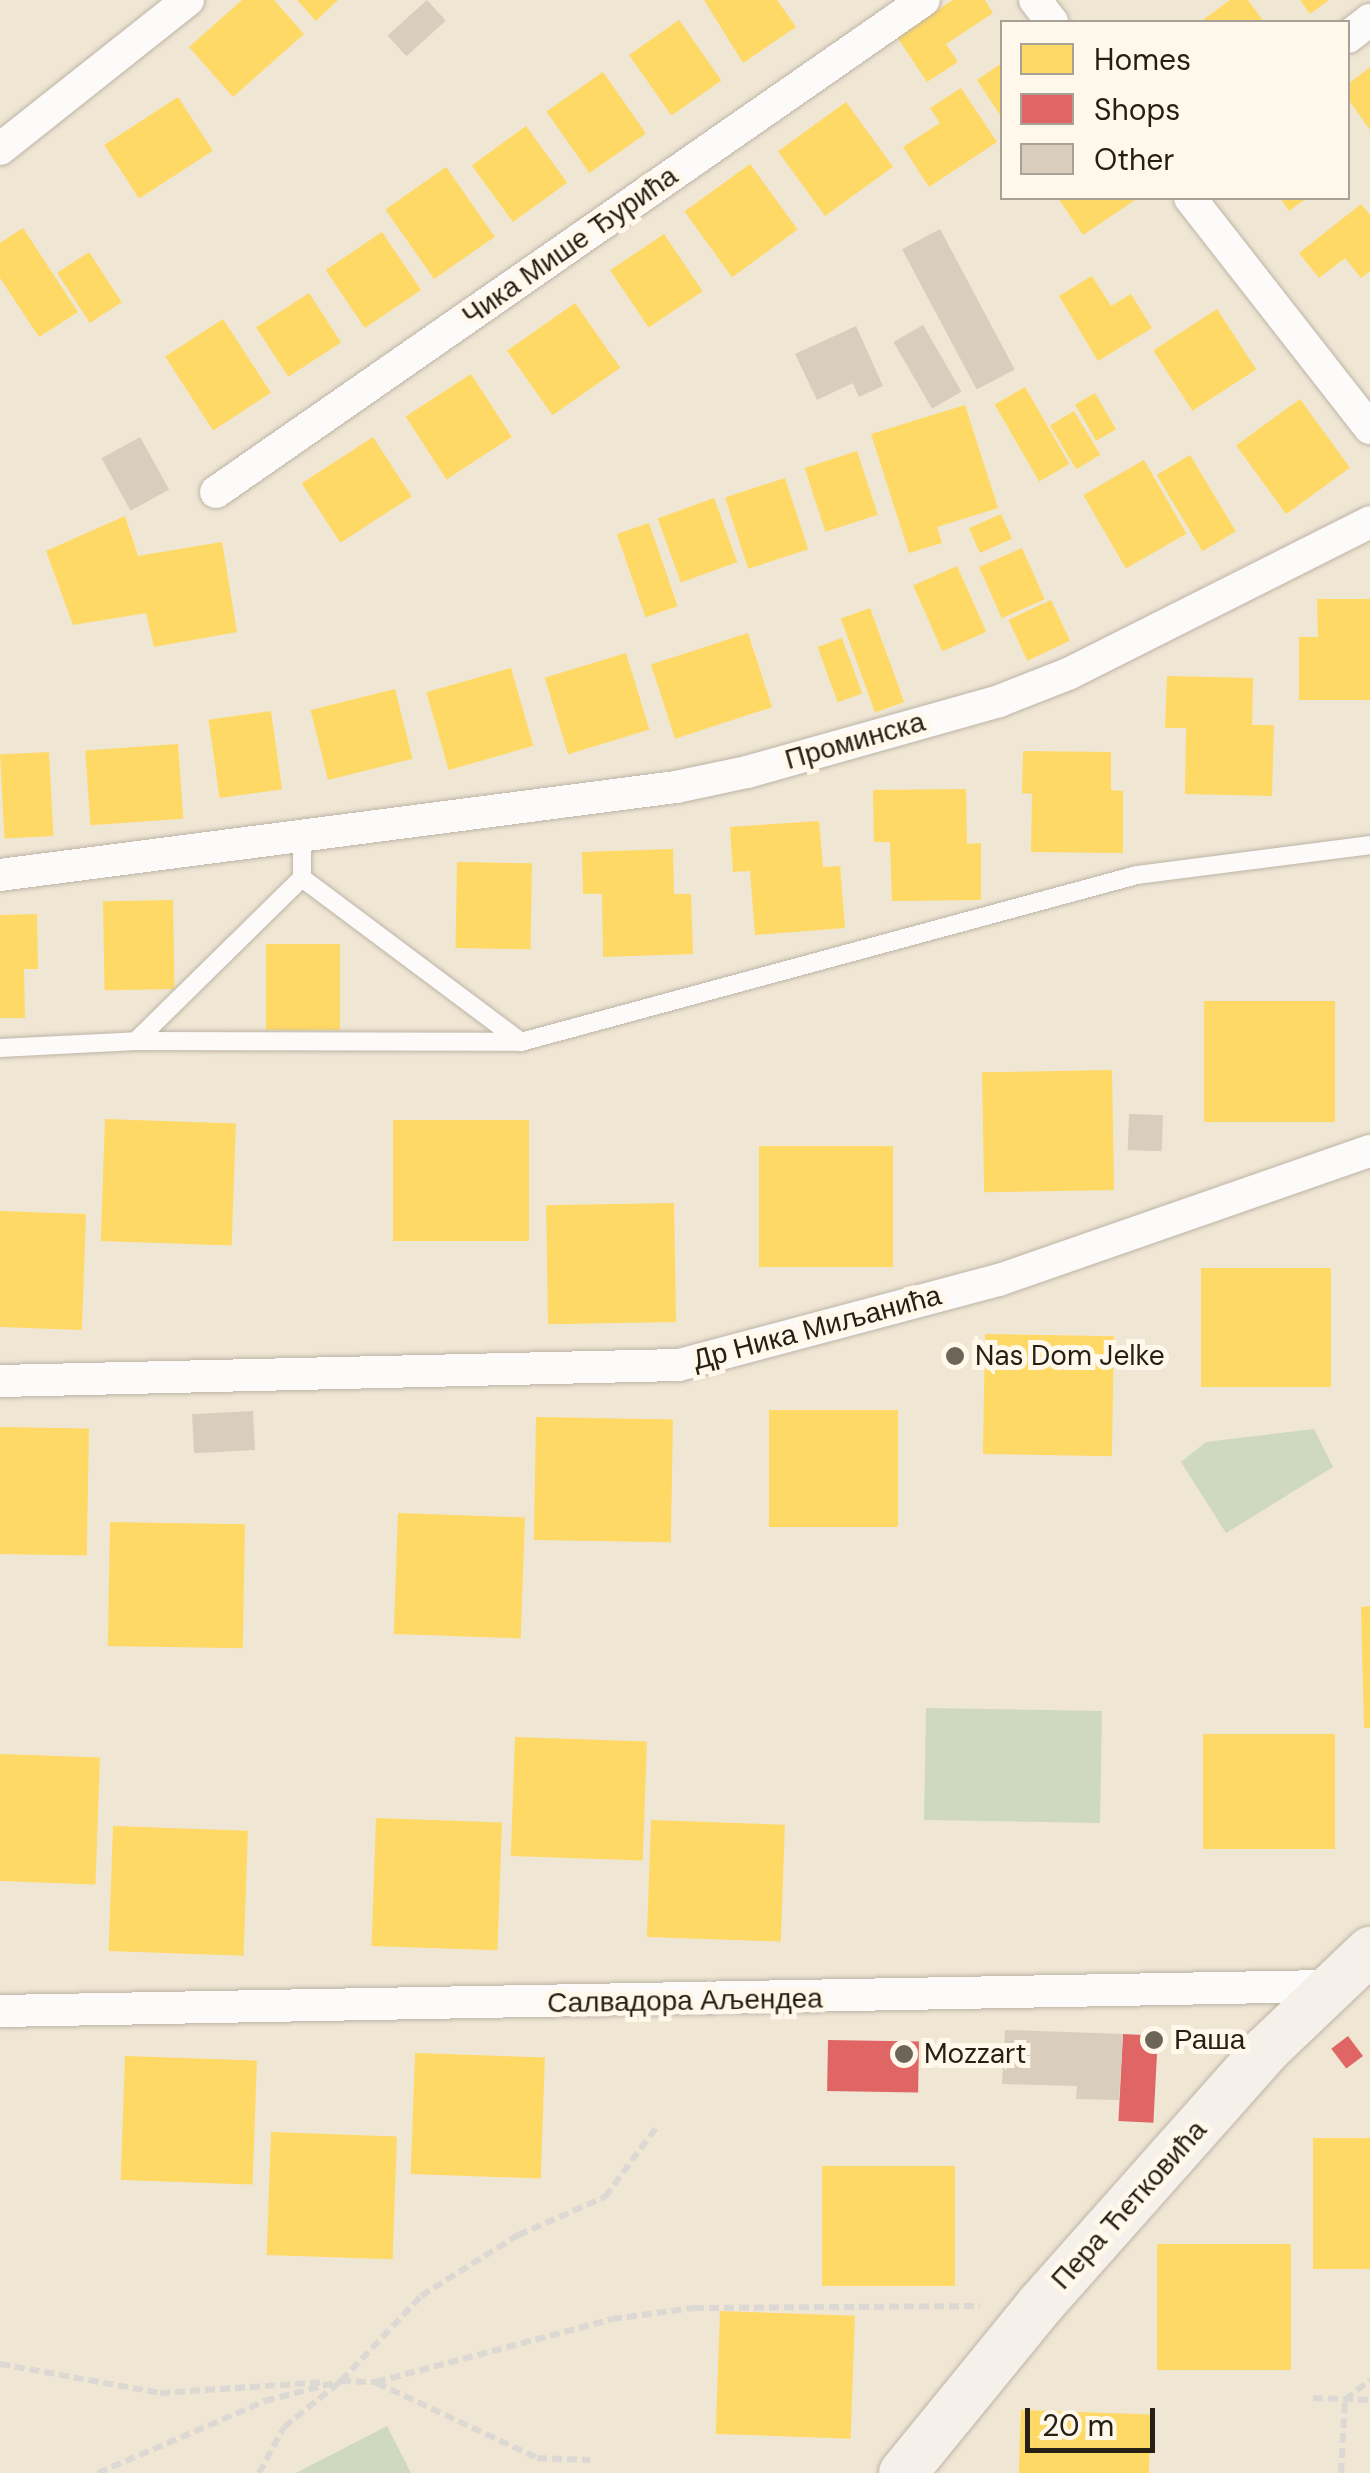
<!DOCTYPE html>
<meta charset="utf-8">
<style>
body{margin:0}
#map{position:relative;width:1370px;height:2473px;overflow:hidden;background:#f0e6d4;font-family:"DM Sans",sans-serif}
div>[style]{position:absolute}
.green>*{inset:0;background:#ced9bd;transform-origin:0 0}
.homes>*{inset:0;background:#ffd966;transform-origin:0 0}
.shops>*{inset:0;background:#e06666;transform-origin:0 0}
.building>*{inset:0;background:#d9cdbd;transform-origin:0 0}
.path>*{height:6px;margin-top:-3px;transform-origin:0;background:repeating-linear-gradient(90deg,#dcd8d3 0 10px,transparent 0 15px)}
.roads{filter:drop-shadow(0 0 2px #bcb4a6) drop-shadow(0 0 2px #bcb4a6)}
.lane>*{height:18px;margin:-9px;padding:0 9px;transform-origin:9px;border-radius:9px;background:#fdfbf9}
.street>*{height:32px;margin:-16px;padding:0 16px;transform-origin:16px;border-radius:16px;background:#fdfbf9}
.secondary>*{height:48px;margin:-24px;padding:0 24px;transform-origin:24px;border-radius:24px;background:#f6f0eb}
.dots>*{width:28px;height:28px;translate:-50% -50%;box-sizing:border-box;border:5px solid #fff8eb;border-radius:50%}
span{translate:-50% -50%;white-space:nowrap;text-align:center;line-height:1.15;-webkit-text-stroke:10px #fff8eb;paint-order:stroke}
.street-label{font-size:28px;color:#261f13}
.poi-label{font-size:28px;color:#261f13}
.left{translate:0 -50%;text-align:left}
.legend{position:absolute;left:1000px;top:20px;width:350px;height:180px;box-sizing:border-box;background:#fff8eb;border:2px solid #a8a195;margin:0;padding:12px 18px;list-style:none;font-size:30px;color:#261f13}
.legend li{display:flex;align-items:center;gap:20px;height:50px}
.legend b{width:50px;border:2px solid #a8a195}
.scale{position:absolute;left:1025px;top:2408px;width:130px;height:45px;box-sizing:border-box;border:5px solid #261f13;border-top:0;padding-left:12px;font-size:30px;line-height:35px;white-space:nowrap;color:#261f13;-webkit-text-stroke:8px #fff8eb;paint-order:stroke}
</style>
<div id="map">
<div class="green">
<div style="clip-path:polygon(1314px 1429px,1333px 1467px,1226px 1533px,1181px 1462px,1206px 1442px)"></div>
<div style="left:926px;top:1708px;width:176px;height:112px;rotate:1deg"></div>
<div style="clip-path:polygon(387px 2426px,411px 2473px,295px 2473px,296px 2473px)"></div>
</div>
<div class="homes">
<div style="clip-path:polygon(242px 0,274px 0,304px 34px,233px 97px,189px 47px)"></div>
<div style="clip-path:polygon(297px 0,338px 0,316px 21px)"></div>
<div style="clip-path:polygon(704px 0,777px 0,796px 27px,743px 63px)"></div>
<div style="clip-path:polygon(953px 0,985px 0,993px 13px,946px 44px,958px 62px,927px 82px,897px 37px)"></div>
<div style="clip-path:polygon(1230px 0,1248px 0,1264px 22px,1200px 22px)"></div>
<div style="clip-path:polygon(1300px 0,1329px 0,1310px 14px)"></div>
<div style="left:679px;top:20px;width:74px;height:61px;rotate:55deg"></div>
<div style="clip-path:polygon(1002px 63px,1002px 118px,977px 80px)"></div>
<div style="clip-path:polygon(1370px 67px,1370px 130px,1348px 99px,1348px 84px)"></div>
<div style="left:603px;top:72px;width:75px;height:69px;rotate:55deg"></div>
<div style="clip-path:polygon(961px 88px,997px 142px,929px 187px,903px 147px,940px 123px,930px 108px)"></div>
<div style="left:178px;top:97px;width:64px;height:88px;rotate:57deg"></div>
<div style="left:846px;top:102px;width:80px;height:84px;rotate:54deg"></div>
<div style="left:526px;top:126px;width:70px;height:67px;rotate:54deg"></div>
<div style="left:750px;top:164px;width:81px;height:81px;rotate:54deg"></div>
<div style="left:446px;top:167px;width:85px;height:74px;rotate:55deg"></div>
<div style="clip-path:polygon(1058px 198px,1138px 198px,1083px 235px)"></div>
<div style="clip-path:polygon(1280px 198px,1307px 198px,1289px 211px)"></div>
<div style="clip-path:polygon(1361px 204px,1370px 215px,1370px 271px,1361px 278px,1345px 258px,1319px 278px,1299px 253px)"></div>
<div style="clip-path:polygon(23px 228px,78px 312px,39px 337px,0 278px,0 243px)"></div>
<div style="left:382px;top:232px;width:70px;height:68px;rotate:56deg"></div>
<div style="left:664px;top:234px;width:69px;height:65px;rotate:56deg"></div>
<div style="left:89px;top:252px;width:60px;height:38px;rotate:57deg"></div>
<div style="clip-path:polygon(1092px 276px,1111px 306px,1131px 294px,1152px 328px,1098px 361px,1059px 296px)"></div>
<div style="left:309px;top:293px;width:59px;height:63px;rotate:57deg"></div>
<div style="left:575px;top:303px;width:79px;height:83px;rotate:55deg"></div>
<div style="left:1217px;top:309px;width:72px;height:76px;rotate:57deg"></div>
<div style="left:223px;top:319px;width:88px;height:69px;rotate:57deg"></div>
<div style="left:471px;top:374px;width:75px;height:78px;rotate:57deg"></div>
<div style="left:1025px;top:387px;width:89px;height:35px;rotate:60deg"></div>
<div style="left:1095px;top:393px;width:42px;height:23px;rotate:60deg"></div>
<div style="left:1300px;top:399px;width:85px;height:79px;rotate:54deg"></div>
<div style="clip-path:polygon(965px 405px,998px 508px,937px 527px,942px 543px,909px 553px,871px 434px)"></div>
<div style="left:1074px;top:411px;width:51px;height:28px;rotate:59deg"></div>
<div style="left:373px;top:437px;width:71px;height:85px;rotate:57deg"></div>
<div style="left:857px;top:451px;width:67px;height:55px;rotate:72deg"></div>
<div style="left:1190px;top:455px;width:89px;height:39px;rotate:59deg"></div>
<div style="left:1144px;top:460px;width:85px;height:70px;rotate:60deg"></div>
<div style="left:785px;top:478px;width:75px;height:63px;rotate:72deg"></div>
<div style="left:714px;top:498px;width:68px;height:60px;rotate:70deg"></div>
<div style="left:1001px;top:514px;width:27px;height:35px;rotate:66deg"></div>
<div style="clip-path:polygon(125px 516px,138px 556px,222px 542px,237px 632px,154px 647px,146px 613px,73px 625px,46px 551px)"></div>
<div style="left:649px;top:523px;width:88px;height:34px;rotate:71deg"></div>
<div style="left:1022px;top:548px;width:56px;height:47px;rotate:66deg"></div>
<div style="left:957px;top:566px;width:72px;height:48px;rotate:66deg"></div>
<div style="clip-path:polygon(1317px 599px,1370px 599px,1370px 700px,1299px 700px,1299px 637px,1318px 637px)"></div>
<div style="left:1051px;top:600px;width:45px;height:47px;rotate:65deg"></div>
<div style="left:870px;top:608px;width:100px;height:31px;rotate:70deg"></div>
<div style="left:748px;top:633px;width:78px;height:102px;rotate:72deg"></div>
<div style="left:842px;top:638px;width:59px;height:26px;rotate:70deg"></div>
<div style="left:626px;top:653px;width:80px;height:85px;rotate:73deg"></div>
<div style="left:511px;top:668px;width:81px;height:88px;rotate:74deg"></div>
<div style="clip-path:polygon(1167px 676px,1253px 678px,1252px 725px,1274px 725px,1272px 796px,1185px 794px,1186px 728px,1165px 728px)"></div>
<div style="left:395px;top:689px;width:72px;height:87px;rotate:76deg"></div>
<div style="left:271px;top:711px;width:79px;height:63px;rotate:82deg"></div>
<div style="left:178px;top:744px;width:75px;height:93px;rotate:86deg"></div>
<div style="clip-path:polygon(1023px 751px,1111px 752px,1111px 790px,1123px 791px,1123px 853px,1031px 852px,1032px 794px,1022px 793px)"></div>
<div style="left:49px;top:752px;width:84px;height:49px;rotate:87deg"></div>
<div style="clip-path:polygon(966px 789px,967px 844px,981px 843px,981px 900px,892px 901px,890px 842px,874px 842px,873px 790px)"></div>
<div style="clip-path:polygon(819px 821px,823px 867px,840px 866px,845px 928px,755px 935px,750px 871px,733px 872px,730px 827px)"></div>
<div style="clip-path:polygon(673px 849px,674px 894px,691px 894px,693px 954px,603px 957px,602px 894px,583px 894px,582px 852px)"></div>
<div style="left:457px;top:862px;width:75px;height:86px;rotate:1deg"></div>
<div style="left:173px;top:900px;width:89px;height:70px;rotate:89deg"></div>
<div style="clip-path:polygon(37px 914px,38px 969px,24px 969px,25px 1018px,0 1018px,0 915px)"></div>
<div style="left:340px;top:944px;width:86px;height:74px;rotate:90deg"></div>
<div style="left:1204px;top:1001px;width:131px;height:121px"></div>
<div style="left:1112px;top:1070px;width:120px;height:130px;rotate:89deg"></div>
<div style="left:105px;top:1119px;width:131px;height:122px;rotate:2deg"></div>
<div style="left:393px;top:1120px;width:136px;height:121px"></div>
<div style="left:893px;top:1146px;width:121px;height:134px;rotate:90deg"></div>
<div style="left:674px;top:1203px;width:119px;height:128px;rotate:89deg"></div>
<div style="left:0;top:1211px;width:86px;height:116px;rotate:2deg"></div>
<div style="left:1331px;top:1268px;width:119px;height:130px;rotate:90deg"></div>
<div style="left:985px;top:1334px;width:129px;height:120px;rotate:1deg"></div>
<div style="left:898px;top:1410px;width:117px;height:129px;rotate:90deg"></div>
<div style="left:536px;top:1417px;width:137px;height:123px;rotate:1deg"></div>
<div style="left:0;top:1427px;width:89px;height:127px;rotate:1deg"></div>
<div style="left:398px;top:1513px;width:127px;height:121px;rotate:2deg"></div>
<div style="left:110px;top:1522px;width:135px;height:124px;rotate:1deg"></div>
<div style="clip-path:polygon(1370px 1606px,1370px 1728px,1364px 1728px,1361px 1607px)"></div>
<div style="left:1203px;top:1734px;width:132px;height:115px"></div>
<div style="left:515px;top:1737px;width:132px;height:119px;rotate:2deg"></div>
<div style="left:0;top:1754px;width:100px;height:127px;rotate:2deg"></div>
<div style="left:376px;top:1818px;width:126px;height:128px;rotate:2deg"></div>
<div style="left:651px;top:1820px;width:134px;height:117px;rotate:2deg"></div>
<div style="left:113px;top:1826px;width:135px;height:125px;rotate:2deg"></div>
<div style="left:415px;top:2053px;width:130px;height:121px;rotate:2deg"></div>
<div style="left:125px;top:2056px;width:132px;height:124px;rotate:2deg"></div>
<div style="left:271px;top:2132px;width:126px;height:123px;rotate:2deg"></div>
<div style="left:1313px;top:2138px;width:57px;height:131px"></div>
<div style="left:955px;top:2166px;width:120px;height:133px;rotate:90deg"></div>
<div style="left:1157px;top:2244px;width:134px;height:126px"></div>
<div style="left:720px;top:2311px;width:135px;height:123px;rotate:2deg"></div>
<div style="left:1021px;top:2410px;width:130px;height:63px;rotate:2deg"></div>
</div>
<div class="shops">
<div style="left:1123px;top:2034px;width:35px;height:87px;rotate:3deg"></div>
<div style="left:1348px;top:2036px;width:25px;height:21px;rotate:53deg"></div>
<div style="left:828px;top:2040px;width:91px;height:51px;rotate:1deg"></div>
</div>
<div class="building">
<div style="left:427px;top:0;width:28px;height:53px;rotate:48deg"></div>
<div style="left:940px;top:229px;width:159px;height:43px;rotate:62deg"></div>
<div style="left:923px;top:325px;width:77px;height:34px;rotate:60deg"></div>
<div style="clip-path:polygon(856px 326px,883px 386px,859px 397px,853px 383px,817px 400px,795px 354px)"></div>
<div style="left:140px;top:437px;width:60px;height:44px;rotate:61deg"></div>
<div style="left:1129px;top:1114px;width:34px;height:36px;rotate:2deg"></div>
<div style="left:253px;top:1411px;width:39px;height:61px;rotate:87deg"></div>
<div style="clip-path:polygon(1005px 2030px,1123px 2034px,1119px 2100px,1076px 2099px,1077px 2086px,1002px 2084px)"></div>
</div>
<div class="path">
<div style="left:0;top:2364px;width:163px;rotate:10.3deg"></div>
<div style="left:160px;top:2393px;width:165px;rotate:-3.8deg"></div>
<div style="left:377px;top:2383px;width:177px;rotate:25.1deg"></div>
<div style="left:537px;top:2458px;width:53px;rotate:2.2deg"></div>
<div style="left:1313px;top:2398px;width:57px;rotate:2deg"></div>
<div style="left:98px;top:2473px;width:182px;rotate:-23.3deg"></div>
<div style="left:265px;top:2401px;width:79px;rotate:-14.7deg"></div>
<div style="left:341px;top:2381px;width:35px;rotate:2deg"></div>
<div style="left:376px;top:2382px;width:244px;rotate:-14.9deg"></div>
<div style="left:612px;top:2319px;width:83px;rotate:-7.6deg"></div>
<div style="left:694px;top:2308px;width:286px;rotate:-0.4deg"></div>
<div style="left:259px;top:2473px;width:52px;rotate:-61.5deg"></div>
<div style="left:284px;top:2427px;width:73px;rotate:-38.9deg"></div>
<div style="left:341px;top:2381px;width:117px;rotate:-46.7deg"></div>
<div style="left:421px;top:2296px;width:115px;rotate:-32.2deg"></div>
<div style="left:518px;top:2235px;width:95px;rotate:-23.6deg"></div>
<div style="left:605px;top:2197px;width:89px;rotate:-53.6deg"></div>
<div style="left:1341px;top:2473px;width:73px;rotate:-86.9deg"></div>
<div style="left:1345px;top:2400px;width:32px;rotate:-39deg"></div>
</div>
<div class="roads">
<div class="lane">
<div style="left:302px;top:834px;width:44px;rotate:90deg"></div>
<div style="left:302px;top:878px;width:274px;rotate:36.8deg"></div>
<div style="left:136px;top:1041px;width:233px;rotate:-44.5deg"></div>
<div style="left:0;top:1048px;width:136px;rotate:-2.9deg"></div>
<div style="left:136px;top:1041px;width:385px;rotate:0.1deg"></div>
<div style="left:521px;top:1042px;width:638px;rotate:-15.17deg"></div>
<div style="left:1137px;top:875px;width:235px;rotate:-7.3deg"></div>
</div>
<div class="street">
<div style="left:1035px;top:0;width:28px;rotate:52deg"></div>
<div style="left:1348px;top:37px;width:28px;rotate:-38deg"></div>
<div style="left:0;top:149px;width:240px;rotate:-38.4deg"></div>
<div style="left:1190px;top:198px;width:292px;rotate:52deg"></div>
<div style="left:216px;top:492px;width:862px;rotate:-34.8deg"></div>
<div style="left:0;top:875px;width:682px;rotate:-7.42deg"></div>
<div style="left:676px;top:787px;width:73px;rotate:-11.9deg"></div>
<div style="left:747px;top:772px;width:262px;rotate:-15.7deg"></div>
<div style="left:999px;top:701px;width:74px;rotate:-21.4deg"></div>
<div style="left:1068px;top:674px;width:338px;rotate:-26.7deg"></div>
<div style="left:0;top:1381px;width:679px;rotate:-1.35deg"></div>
<div style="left:679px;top:1365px;width:331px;rotate:-14.9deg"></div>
<div style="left:999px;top:1280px;width:393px;rotate:-19.2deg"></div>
<div style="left:0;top:2011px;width:1326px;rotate:-1.08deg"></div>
</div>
<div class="secondary">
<div style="left:903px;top:2473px;width:215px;rotate:-50.8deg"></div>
<div style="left:1039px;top:2306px;width:342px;rotate:-48.4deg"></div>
<div style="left:1266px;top:2050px;width:144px;rotate:-43.6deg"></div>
</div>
</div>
<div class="dots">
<div style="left:955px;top:1356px;background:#6d6557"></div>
<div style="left:1154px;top:2040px;background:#6d6557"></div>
<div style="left:904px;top:2054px;background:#6d6557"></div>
</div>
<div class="street-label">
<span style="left:570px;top:246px;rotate:-35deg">Чика Мише Ђурића</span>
<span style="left:855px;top:741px;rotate:-16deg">Проминска</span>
<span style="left:817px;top:1328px;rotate:-15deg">Др Ника Миљанића</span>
<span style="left:685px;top:2001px;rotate:-1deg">Салвадора Аљендеа</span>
<span style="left:1129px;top:2205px;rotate:-48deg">Пера Ћетковића</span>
</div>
<div class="poi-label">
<span class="left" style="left:975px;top:1356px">Nas Dom Jelke</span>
<span class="left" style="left:1174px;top:2040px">Раша</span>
<span class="left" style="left:924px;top:2054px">Mozzart</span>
</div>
<ul class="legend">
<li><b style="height:28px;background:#ffd966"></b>Homes</li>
<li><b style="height:28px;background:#e06666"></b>Shops</li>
<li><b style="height:28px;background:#d9cdbd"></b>Other</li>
</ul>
<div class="scale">20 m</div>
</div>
